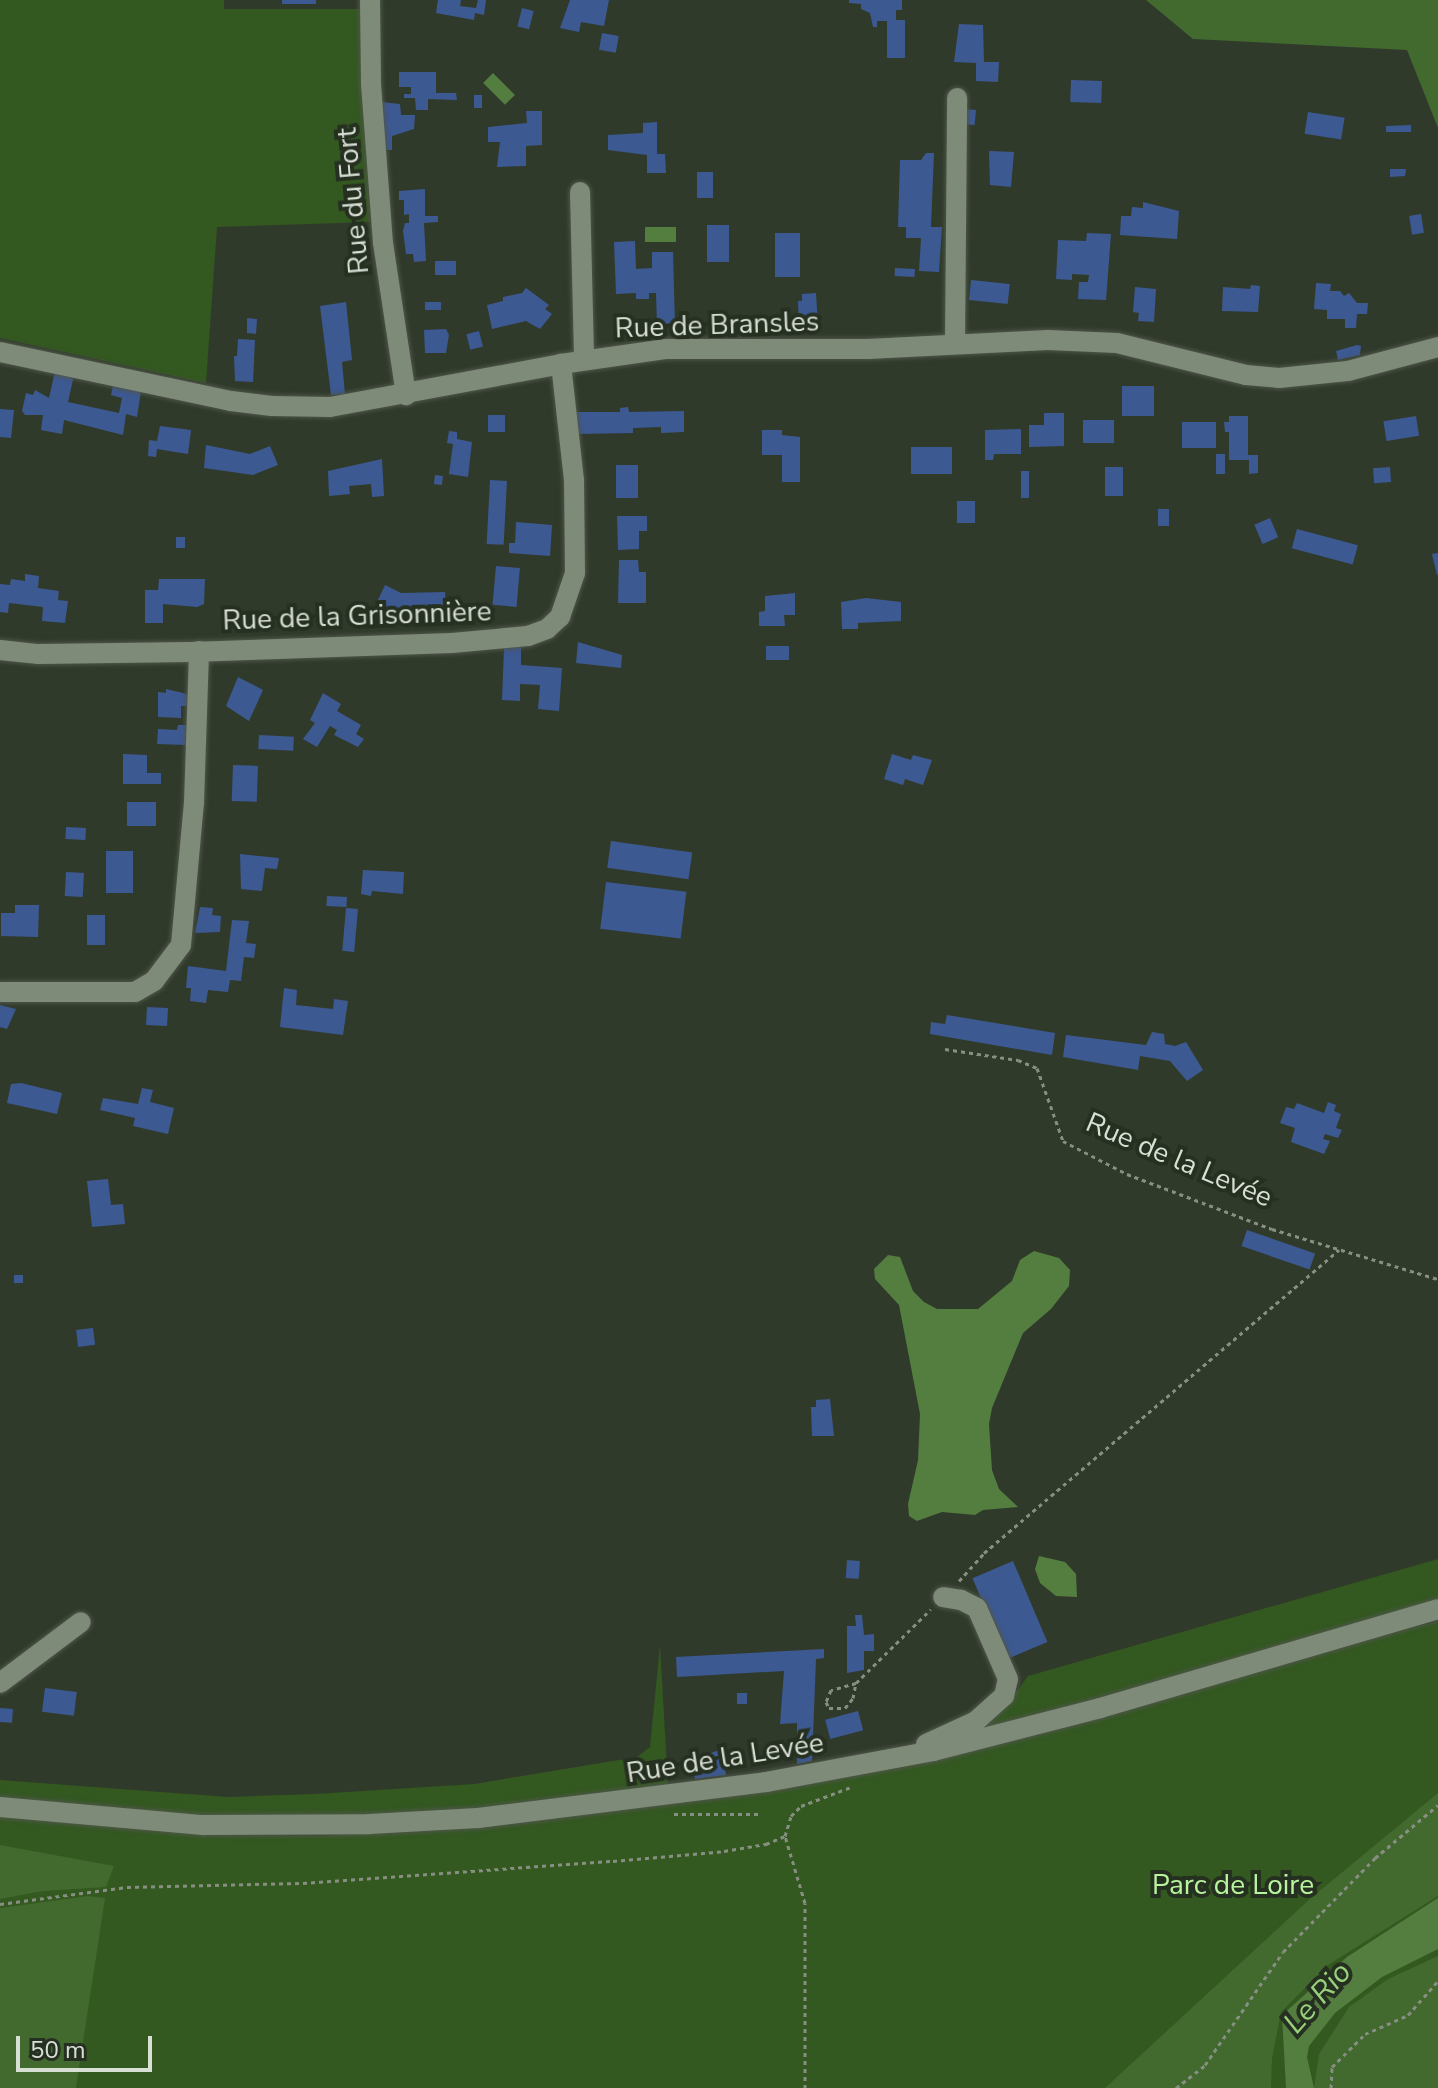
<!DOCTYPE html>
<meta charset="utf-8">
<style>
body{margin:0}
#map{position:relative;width:1438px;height:2088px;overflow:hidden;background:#303a2b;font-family:"Nunito Sans",sans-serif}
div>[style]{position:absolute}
.green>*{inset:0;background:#335820}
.forest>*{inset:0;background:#42692e}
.water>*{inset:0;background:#547d40;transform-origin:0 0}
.building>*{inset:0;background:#3d5992;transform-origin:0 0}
.path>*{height:3px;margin-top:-1.5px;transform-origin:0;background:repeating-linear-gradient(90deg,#878f83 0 4px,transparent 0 8px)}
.roads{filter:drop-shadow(0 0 2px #4e5649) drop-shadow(0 0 2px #4e5649)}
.minor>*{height:20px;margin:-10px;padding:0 10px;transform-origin:10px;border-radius:10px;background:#7f8b79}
span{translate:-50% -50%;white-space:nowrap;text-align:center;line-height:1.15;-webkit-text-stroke:8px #263021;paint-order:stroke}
.street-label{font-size:28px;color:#d8dfd5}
.park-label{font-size:28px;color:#b8f49d}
.water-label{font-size:30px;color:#97d17c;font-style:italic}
.scale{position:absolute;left:16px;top:2036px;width:136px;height:36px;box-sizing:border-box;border:4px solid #d8dfd5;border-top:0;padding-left:10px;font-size:24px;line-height:28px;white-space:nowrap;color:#d8dfd5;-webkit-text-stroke:6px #263021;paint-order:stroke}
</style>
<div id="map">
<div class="green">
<div style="clip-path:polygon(0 0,224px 0,224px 9px,361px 9px,370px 222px,217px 227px,206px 383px,0 338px)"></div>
<div style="clip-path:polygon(1438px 1559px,1438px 1603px,1121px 1696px,953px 1739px,1002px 1711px,1028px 1676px)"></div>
<div style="clip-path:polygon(1438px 1621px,1438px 2088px,0 2088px,0 1816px,223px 1835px,320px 1836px,427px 1830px,904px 1763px)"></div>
<div style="clip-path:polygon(660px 1645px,668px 1786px,512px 1808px,286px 1819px,206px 1818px,0 1800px,0 1780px,228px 1797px,314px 1794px,474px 1784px,637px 1757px,650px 1747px)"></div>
</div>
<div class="forest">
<div style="clip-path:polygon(1146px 0,1438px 0,1438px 128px,1407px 50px,1193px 39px)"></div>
<div style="clip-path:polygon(1438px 1793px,1438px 1896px,1328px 1965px,1281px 2012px,1272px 2059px,1271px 2088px,1105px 2088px,1311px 1898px)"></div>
<div style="clip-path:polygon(0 1845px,114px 1866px,106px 1887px,43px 1891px,0 1899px)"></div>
<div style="clip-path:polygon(88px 1896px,105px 1898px,76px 2088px,0 2088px,0 1908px)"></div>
<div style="clip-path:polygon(1438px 1956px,1438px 2088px,1314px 2088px,1319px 2054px,1349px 2007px,1388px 1979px)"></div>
</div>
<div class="water">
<div style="left:493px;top:73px;width:31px;height:14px;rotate:45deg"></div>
<div style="left:645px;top:227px;width:31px;height:15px"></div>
<div style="clip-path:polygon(1034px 1251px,1059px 1258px,1070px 1270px,1069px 1286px,1051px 1309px,1023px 1333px,992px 1408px,989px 1424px,992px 1470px,999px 1489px,1018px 1507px,983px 1510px,975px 1515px,942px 1512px,917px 1521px,909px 1516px,908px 1504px,918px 1460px,920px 1414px,899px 1305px,875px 1279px,874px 1269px,888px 1255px,900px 1257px,913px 1291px,924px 1302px,937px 1309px,978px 1309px,1012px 1281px,1020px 1260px)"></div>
<div style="clip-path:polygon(1039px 1556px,1065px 1562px,1076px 1574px,1077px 1597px,1056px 1596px,1040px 1583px,1035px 1569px)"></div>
<div style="clip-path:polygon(1438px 1898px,1438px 1949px,1382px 1977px,1335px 2013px,1309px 2046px,1307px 2057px,1314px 2088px,1286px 2088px,1282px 2015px,1347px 1957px)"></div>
</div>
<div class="building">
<div style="left:282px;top:0;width:34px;height:4px"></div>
<div style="clip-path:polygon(438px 0,461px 0,460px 6px,476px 8px,478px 0,486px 0,484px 15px,475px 13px,474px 20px,436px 13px)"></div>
<div style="clip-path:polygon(570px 0,609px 0,604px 26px,581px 22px,579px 32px,560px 28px)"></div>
<div style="clip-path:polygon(849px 0,902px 0,902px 10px,896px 10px,896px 20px,905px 20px,905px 58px,887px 58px,887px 21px,877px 21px,877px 27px,873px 27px,870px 13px,861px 9px,861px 4px,849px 3px)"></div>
<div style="left:522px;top:8px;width:12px;height:19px;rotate:14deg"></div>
<div style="clip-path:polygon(959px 24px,983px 25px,984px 62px,999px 62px,998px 82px,976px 81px,976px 63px,954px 62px)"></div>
<div style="left:602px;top:33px;width:17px;height:17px;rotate:10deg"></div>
<div style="clip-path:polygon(399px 72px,436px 72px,436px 93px,456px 93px,457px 100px,428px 99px,428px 110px,416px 110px,415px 98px,404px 98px,404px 94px,411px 94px,411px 87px,399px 87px)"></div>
<div style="left:1071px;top:80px;width:31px;height:22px;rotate:2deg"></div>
<div style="left:474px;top:95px;width:8px;height:13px"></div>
<div style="clip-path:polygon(382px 102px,400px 104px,401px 115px,415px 115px,414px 129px,392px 136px,392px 150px,383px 150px)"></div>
<div style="left:964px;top:109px;width:12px;height:15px;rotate:5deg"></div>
<div style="clip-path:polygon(526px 111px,542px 111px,542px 145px,526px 146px,526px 166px,497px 167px,500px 142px,488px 142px,488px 127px,527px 123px)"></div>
<div style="left:1308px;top:112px;width:37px;height:22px;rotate:9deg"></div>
<div style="clip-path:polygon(657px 122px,657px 154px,665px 154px,666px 173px,647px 173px,647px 155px,608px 150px,608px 135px,643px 133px,643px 123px)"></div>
<div style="clip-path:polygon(1411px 125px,1411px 132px,1386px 132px,1386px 126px)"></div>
<div style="clip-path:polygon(989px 151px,1014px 152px,1011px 187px,990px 185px)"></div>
<div style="clip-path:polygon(926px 153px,934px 153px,931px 227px,942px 227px,939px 272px,919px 271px,921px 238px,906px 238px,906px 227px,898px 227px,900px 160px,921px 160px)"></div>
<div style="clip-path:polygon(1390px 169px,1406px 169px,1405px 176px,1390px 177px)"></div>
<div style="left:697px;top:172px;width:16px;height:26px"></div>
<div style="clip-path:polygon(425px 189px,425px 216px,438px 216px,438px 222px,424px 223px,426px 261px,414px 262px,413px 254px,406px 254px,403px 231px,405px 223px,409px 223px,409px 214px,404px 215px,404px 200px,399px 200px,399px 191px)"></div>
<div style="clip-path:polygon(1143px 202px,1179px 211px,1177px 239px,1120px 235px,1121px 216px,1131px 216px,1132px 207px,1143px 208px)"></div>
<div style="left:1421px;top:214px;width:19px;height:12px;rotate:81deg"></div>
<div style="left:707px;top:225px;width:22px;height:37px"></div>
<div style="left:775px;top:233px;width:25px;height:44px"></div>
<div style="clip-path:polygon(1087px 233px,1111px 234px,1106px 300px,1078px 299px,1079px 282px,1088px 282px,1089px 275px,1072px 274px,1072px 280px,1056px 279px,1058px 240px,1086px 241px)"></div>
<div style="clip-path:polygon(635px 241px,636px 269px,652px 268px,652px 252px,673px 252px,675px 325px,657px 325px,656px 293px,649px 293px,649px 299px,636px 299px,636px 293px,616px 294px,614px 242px)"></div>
<div style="left:456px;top:261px;width:14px;height:21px;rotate:90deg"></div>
<div style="left:895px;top:268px;width:20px;height:8px;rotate:3deg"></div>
<div style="left:971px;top:280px;width:39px;height:20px;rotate:6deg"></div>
<div style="clip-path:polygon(1316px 283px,1331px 284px,1330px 291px,1340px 291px,1344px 296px,1349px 293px,1357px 303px,1368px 303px,1367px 314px,1357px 314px,1356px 328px,1345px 328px,1345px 319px,1327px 319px,1327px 310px,1314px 309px)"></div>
<div style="clip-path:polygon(1251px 285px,1260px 286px,1258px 312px,1222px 311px,1223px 287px,1250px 289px)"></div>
<div style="clip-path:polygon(1135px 287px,1156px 289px,1154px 322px,1138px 321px,1139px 313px,1133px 312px)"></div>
<div style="clip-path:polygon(526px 288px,549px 305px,545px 309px,552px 314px,540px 329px,526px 321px,492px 329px,487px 305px,503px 301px,503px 297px,522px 293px)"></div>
<div style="clip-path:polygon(816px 293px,818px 326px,799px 327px,798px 301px,802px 301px,802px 294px)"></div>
<div style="clip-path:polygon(346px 302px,352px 360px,342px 362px,345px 394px,331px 395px,320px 306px)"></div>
<div style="left:425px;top:302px;width:16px;height:8px"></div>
<div style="clip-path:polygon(247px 318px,257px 319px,256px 334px,247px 333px)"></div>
<div style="clip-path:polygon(446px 329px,449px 335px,446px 353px,425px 353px,424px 330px)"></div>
<div style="left:479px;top:331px;width:16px;height:13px;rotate:76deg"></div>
<div style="clip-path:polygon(238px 339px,255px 340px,253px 382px,235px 381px,234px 356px,237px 356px)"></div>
<div style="clip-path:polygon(1357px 345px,1361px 346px,1360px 355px,1338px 360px,1336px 351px)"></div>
<div style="clip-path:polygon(55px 371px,74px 375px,68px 402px,119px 413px,122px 398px,111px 395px,113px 385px,141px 391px,137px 417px,126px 414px,123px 435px,64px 420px,62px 434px,41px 430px,43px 415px,25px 415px,22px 411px,26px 393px,33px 395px,35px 390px,49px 398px)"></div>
<div style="left:1122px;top:386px;width:32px;height:30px"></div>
<div style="clip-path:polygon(628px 407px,629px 412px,684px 411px,684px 432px,661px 433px,661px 427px,633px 428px,633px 433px,579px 434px,576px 412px,620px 412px,620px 408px)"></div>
<div style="clip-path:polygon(0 409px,14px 410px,11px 438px,0 437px)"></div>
<div style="clip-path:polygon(1044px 413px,1064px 413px,1064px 446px,1029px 447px,1029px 425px,1044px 425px)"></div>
<div style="left:488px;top:415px;width:17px;height:17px"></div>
<div style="clip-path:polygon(1229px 416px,1248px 416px,1248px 455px,1258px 455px,1258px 473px,1249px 474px,1249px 460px,1229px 460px,1229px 432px,1225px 432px,1224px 422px,1229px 422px)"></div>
<div style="left:1416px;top:416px;width:20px;height:33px;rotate:81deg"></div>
<div style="left:1083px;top:420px;width:31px;height:23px"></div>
<div style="left:1182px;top:422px;width:34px;height:26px"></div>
<div style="clip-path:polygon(160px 426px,191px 430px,188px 454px,157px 449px,156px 457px,148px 456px,149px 440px,157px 441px)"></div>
<div style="clip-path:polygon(1021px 429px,1021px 454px,994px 454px,993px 460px,985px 460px,985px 430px)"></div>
<div style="clip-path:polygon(762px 430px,782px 430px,782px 435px,800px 437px,800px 482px,782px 482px,782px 455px,762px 455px)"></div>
<div style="clip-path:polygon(449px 431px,457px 432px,457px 439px,472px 442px,468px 477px,449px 474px,453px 444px,447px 443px)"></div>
<div style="clip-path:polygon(206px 445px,250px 454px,270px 446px,278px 465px,253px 475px,204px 468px)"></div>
<div style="left:911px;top:447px;width:41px;height:27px"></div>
<div style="left:1216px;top:454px;width:9px;height:20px"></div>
<div style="clip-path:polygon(382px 459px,384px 496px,372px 497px,371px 484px,349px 486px,350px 494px,329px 496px,328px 471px)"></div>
<div style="left:616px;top:465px;width:22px;height:33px"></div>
<div style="left:1105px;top:467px;width:18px;height:29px"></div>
<div style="left:1390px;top:467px;width:15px;height:17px;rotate:86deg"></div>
<div style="left:1021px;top:471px;width:8px;height:27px"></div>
<div style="left:435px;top:475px;width:8px;height:9px;rotate:7deg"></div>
<div style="left:490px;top:480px;width:17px;height:64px;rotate:3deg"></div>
<div style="left:957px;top:501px;width:18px;height:22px"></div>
<div style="left:1158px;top:509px;width:11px;height:17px"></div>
<div style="clip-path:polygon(617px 516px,647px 516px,647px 531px,639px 531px,639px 549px,618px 550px)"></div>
<div style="left:1270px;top:518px;width:21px;height:17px;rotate:67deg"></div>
<div style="clip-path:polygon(516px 522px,552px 525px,550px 556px,509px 553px,509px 543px,515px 543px)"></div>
<div style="left:1297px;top:529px;width:63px;height:20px;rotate:15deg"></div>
<div style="left:176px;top:537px;width:9px;height:11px"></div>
<div style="clip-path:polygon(1438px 553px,1438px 575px,1437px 575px,1432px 554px)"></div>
<div style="clip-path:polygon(619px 560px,638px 560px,639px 572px,646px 572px,646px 603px,618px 603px)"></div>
<div style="left:496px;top:566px;width:24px;height:39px;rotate:5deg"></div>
<div style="clip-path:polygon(25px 574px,39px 576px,38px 588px,59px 591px,58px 600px,68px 601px,65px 623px,42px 621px,43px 607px,9px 603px,8px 613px,0 612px,0 584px,10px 585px,11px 579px,25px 581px)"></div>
<div style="clip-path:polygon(159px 579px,205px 579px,204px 604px,197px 607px,163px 604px,163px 623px,145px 623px,145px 590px,158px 590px)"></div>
<div style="clip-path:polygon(385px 585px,401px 593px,445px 592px,446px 614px,402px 615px,377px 602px)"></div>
<div style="clip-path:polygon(795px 593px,795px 615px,784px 615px,785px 626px,759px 626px,759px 612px,765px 611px,765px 596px)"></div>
<div style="clip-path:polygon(866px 598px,901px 602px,901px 621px,858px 623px,858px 629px,842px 629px,841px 602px)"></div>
<div style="clip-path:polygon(578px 642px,622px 655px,621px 668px,576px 663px)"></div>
<div style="clip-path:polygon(521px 646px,521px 665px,562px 668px,559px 711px,538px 709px,540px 685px,520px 684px,520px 701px,502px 700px,504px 647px)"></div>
<div style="left:789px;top:646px;width:14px;height:23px;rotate:90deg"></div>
<div style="clip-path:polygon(238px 677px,263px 690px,249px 721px,226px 706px)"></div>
<div style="clip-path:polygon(166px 689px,187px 694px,187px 706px,181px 706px,181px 718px,158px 717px,158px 692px,166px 693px)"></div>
<div style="clip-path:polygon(323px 693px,341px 704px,337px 711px,361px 725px,356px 734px,364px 739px,358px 747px,334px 735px,337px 730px,330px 726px,317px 747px,303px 739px,315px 723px,310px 720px)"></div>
<div style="clip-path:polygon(178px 725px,187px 725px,187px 745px,157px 744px,158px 729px,177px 730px)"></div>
<div style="left:259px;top:735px;width:35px;height:14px;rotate:3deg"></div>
<div style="clip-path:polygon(123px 754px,147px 755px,147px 773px,161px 773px,161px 784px,123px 784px)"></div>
<div style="clip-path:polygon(892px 754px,911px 760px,913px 755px,932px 760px,923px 785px,905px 779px,903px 785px,884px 779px)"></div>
<div style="left:233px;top:765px;width:25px;height:36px;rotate:2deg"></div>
<div style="left:127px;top:802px;width:29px;height:24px"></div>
<div style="left:66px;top:827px;width:20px;height:12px;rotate:3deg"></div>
<div style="left:611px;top:841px;width:82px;height:27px;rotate:8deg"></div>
<div style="left:106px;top:851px;width:27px;height:42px"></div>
<div style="clip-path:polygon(240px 854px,279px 858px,277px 869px,265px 868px,262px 891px,241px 889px)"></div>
<div style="clip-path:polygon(363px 870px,404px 872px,403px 894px,372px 891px,371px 896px,361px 894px)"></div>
<div style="left:66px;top:872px;width:18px;height:24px;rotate:3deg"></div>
<div style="left:606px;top:882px;width:81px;height:47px;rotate:7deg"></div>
<div style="left:327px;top:896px;width:20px;height:10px;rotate:3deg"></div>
<div style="clip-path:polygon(15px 905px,39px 905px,38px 937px,1px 936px,1px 913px,15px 913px)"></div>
<div style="clip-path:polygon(200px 907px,213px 908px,212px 915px,221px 916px,220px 932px,195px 933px)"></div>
<div style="left:346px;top:908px;width:12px;height:43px;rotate:5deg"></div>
<div style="left:87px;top:915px;width:18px;height:30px"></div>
<div style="clip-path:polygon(232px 920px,249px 921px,246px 943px,256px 944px,254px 958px,244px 957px,241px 981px,230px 980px,228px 992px,208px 990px,206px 1003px,190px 1001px,191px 988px,186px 988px,188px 966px,226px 971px)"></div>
<div style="clip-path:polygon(284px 988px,297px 990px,296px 1005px,333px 1009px,334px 999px,348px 1001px,343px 1035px,280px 1027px)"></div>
<div style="clip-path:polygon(0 1005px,16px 1009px,7px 1029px,0 1027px)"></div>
<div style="left:147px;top:1007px;width:21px;height:18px;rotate:3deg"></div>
<div style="clip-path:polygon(947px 1015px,1055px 1033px,1052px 1055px,930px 1034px,931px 1022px,945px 1024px)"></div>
<div style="clip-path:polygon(1152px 1032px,1164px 1034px,1165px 1044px,1175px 1046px,1186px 1042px,1203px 1070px,1187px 1081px,1170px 1061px,1140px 1056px,1138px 1070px,1063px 1057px,1066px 1035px,1146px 1045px)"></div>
<div style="clip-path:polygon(21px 1083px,62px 1093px,57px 1114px,7px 1103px,11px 1084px)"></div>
<div style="clip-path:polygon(142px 1088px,153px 1090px,150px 1102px,174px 1108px,168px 1134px,133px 1126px,135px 1118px,100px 1110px,103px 1098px,138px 1104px)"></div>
<div style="clip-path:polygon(1328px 1102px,1336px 1105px,1334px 1111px,1341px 1114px,1336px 1128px,1342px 1130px,1338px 1138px,1325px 1134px,1323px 1139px,1330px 1141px,1324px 1154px,1291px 1142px,1295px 1128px,1280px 1123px,1286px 1107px,1294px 1109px,1297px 1103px,1324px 1113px)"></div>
<div style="clip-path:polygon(108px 1179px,111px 1205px,123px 1204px,125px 1224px,92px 1227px,87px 1181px)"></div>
<div style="left:1247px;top:1230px;width:72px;height:17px;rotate:19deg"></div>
<div style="left:14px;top:1275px;width:9px;height:8px"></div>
<div style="left:93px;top:1328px;width:17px;height:17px;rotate:83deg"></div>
<div style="clip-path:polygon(830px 1399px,834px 1436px,812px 1436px,811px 1407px,816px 1407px,816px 1400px)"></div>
<div style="left:847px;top:1560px;width:13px;height:18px;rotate:4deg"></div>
<div style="left:1013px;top:1561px;width:88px;height:44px;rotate:67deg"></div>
<div style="clip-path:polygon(855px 1615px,862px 1615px,864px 1635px,874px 1634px,874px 1651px,864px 1651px,864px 1670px,847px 1673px,847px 1626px,856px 1626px)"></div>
<div style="clip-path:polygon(824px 1649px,824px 1658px,816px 1659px,812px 1761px,797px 1764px,797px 1723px,780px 1724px,784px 1671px,677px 1677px,676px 1657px)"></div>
<div style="left:45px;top:1688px;width:32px;height:24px;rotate:7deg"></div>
<div style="left:737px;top:1693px;width:10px;height:11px"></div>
<div style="left:0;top:1708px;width:13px;height:14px;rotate:4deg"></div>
<div style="left:858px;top:1711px;width:20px;height:34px;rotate:75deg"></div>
<div style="clip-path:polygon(722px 1749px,726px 1775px,695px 1779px,691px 1760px)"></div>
</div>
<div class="path">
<div style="left:945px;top:1049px;width:74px;rotate:8.6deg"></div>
<div style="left:1018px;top:1060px;width:21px;rotate:23deg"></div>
<div style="left:1037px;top:1068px;width:77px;rotate:70.4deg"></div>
<div style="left:1063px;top:1141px;width:72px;rotate:27.3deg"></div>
<div style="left:1127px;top:1174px;width:155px;rotate:20.8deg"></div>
<div style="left:1272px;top:1229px;width:173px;rotate:16.8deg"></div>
<div style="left:959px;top:1581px;width:38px;rotate:-48deg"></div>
<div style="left:984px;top:1553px;width:467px;rotate:-40.5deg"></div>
<div style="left:856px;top:1683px;width:26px;rotate:164deg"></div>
<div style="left:831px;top:1690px;width:13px;rotate:113deg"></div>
<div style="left:826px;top:1702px;width:7px;rotate:63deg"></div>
<div style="left:829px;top:1708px;width:16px"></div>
<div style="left:845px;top:1708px;width:13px;rotate:-51deg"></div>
<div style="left:853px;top:1698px;width:15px;rotate:-79deg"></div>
<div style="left:856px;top:1683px;width:105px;rotate:-44.6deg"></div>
<div style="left:674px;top:1814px;width:84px"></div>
<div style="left:0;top:1904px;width:128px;rotate:-7.6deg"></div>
<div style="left:127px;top:1887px;width:176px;rotate:-1.3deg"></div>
<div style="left:303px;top:1883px;width:311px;rotate:-4.1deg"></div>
<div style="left:613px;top:1861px;width:111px;rotate:-5.1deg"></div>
<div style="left:724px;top:1851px;width:43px;rotate:-9.5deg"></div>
<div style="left:766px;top:1844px;width:21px;rotate:-23deg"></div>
<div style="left:805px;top:2088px;width:185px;rotate:-90deg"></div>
<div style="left:805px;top:1903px;width:70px;rotate:-106.6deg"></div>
<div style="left:785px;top:1836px;width:21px;rotate:-73deg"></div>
<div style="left:791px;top:1816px;width:14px;rotate:-45deg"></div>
<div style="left:801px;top:1806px;width:53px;rotate:-20.8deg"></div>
<div style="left:1176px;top:2088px;width:37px;rotate:-38deg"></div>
<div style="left:1205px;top:2065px;width:137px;rotate:-55.4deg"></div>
<div style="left:1283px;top:1952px;width:132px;rotate:-45.6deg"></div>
<div style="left:1375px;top:1858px;width:82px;rotate:-40.1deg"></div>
<div style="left:1331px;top:2088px;width:21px;rotate:-87deg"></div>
<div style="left:1332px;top:2067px;width:47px;rotate:-45deg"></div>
<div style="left:1365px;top:2034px;width:47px;rotate:-23.8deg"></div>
<div style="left:1408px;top:2015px;width:45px;rotate:-48.6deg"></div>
</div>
<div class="roads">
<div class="minor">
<div style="left:370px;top:0;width:84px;rotate:89.3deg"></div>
<div style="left:371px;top:84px;width:159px;rotate:85.7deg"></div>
<div style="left:383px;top:243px;width:154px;rotate:81.4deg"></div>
<div style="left:580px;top:192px;width:168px;rotate:88.6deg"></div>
<div style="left:955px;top:344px;width:246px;rotate:-89.5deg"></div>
<div style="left:0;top:352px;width:236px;rotate:12deg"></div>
<div style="left:231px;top:401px;width:41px;rotate:7deg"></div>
<div style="left:272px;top:406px;width:58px;rotate:1deg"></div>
<div style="left:330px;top:407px;width:235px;rotate:-10.5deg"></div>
<div style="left:561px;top:364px;width:105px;rotate:-8.2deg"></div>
<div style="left:665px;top:349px;width:203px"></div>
<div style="left:868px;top:349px;width:180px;rotate:-2.9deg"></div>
<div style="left:1048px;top:340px;width:69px;rotate:2.5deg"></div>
<div style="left:1117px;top:343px;width:133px;rotate:13.9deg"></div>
<div style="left:1246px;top:375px;width:33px;rotate:5deg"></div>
<div style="left:1279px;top:378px;width:69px;rotate:-5.8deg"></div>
<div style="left:1348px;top:371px;width:93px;rotate:-14.9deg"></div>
<div style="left:0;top:650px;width:39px;rotate:6deg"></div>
<div style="left:39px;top:654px;width:152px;rotate:-0.8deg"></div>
<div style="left:191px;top:652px;width:261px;rotate:-2deg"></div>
<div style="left:452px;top:643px;width:76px;rotate:-5.3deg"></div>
<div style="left:528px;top:636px;width:20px;rotate:-20deg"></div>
<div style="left:547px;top:629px;width:18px;rotate:-43deg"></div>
<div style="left:560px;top:617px;width:46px;rotate:-71.2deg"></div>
<div style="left:575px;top:573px;width:93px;rotate:-90.6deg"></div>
<div style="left:574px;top:480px;width:117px;rotate:-96.4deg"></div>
<div style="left:0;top:992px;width:135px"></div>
<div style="left:135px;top:992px;width:22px;rotate:-30deg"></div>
<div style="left:154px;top:981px;width:45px;rotate:-53.1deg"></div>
<div style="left:181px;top:945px;width:143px;rotate:-84.8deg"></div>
<div style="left:194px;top:803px;width:152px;rotate:-88.1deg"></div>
<div style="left:0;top:1683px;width:101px;rotate:-37deg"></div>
<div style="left:926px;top:1744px;width:55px;rotate:-24.7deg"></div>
<div style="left:976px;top:1721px;width:38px;rotate:-42deg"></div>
<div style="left:1004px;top:1696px;width:17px;rotate:-77deg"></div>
<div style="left:1008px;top:1679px;width:77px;rotate:-113.6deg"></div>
<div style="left:977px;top:1608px;width:18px;rotate:-153deg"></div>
<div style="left:961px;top:1600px;width:18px;rotate:-171deg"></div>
<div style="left:0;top:1807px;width:204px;rotate:5.1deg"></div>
<div style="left:203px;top:1825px;width:166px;rotate:-0.3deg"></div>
<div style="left:369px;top:1824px;width:109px;rotate:-3.2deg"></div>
<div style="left:478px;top:1818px;width:290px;rotate:-7.1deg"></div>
<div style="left:766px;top:1782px;width:170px;rotate:-10.5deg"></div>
<div style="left:933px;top:1751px;width:172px;rotate:-14.4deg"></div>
<div style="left:1100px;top:1708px;width:352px;rotate:-16.3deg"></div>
</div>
</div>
<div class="street-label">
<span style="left:353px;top:201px;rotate:-95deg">Rue du Fort</span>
<span style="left:717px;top:325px;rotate:-2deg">Rue de Bransles</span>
<span style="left:357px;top:616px;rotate:-2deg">Rue de la Grisonnière</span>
<span style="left:1179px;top:1160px;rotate:23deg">Rue de la Levée</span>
<span style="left:725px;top:1758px;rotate:-9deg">Rue de la Levée</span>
</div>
<div class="park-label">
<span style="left:1233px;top:1885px">Parc de Loire</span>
</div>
<div class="water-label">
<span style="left:1318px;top:1998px;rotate:-48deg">Le Rio</span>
</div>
<div class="scale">50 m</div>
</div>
